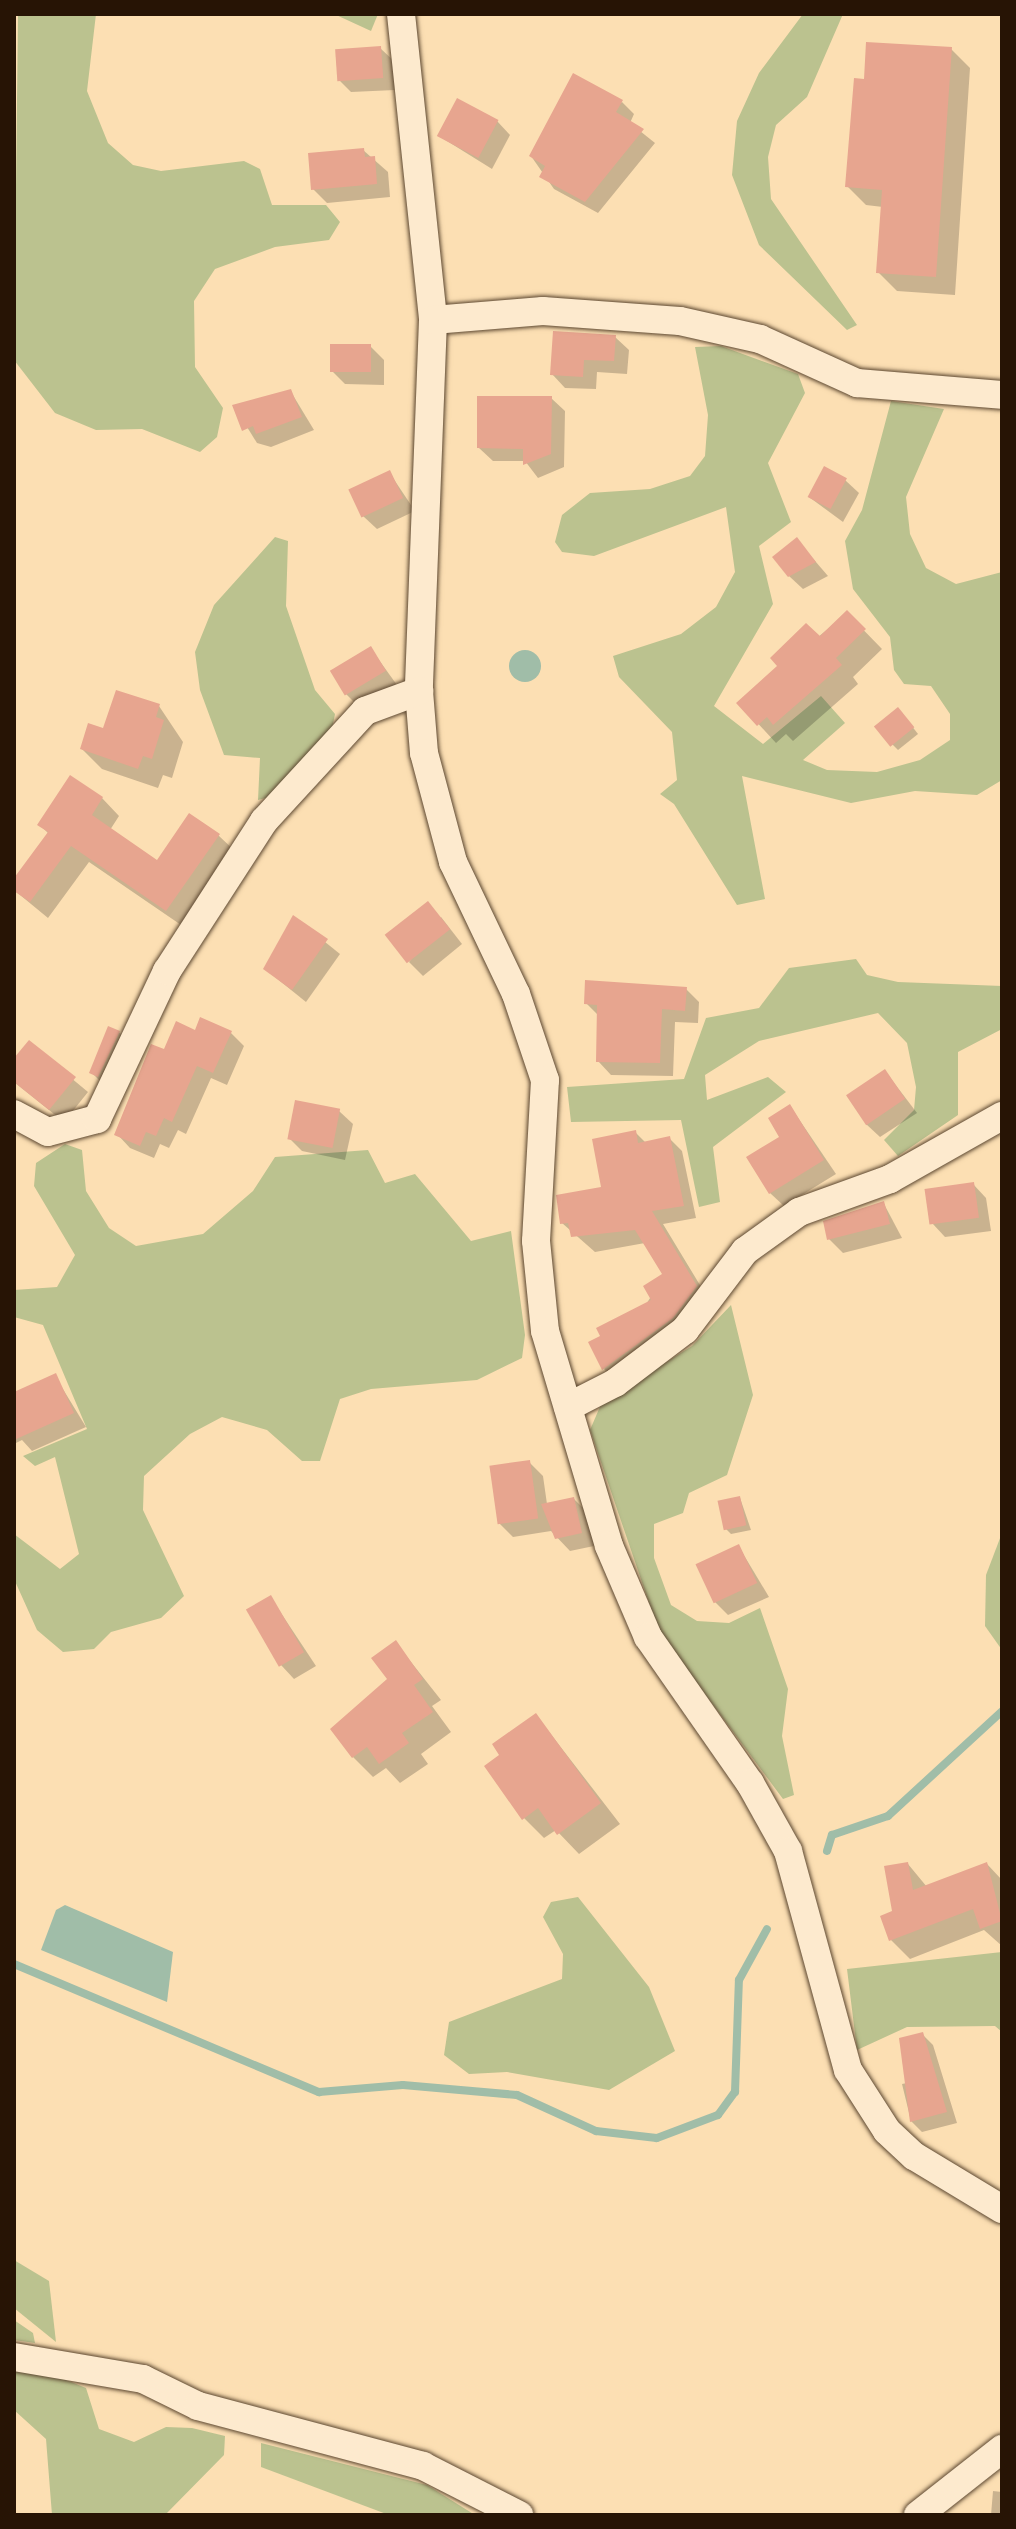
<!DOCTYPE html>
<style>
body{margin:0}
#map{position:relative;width:1016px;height:2529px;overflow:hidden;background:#fcdfb3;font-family:"Old Standard TT",serif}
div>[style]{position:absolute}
.green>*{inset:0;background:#bbc28f}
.water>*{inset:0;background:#a0bda8}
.round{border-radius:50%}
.shadow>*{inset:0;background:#0003}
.stream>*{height:8px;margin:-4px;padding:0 4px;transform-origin:4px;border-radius:4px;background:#a0bda8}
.building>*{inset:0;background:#e7a58f;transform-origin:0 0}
.roads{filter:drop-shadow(0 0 2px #5c4730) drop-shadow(0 0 2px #5c4730)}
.street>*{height:28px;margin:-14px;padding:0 14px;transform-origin:14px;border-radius:14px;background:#fdeace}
span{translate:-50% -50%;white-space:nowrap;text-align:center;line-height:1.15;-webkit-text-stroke:6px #fdeace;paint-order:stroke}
.frame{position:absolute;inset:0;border:16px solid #271405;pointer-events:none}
</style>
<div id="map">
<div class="green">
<div style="clip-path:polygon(18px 14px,96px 14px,87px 91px,108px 143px,133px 165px,161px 171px,244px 161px,260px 169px,272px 205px,326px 205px,340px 222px,329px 240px,275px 247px,215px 269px,194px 301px,195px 367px,223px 408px,217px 437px,200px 452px,142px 429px,96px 430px,55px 413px,14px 360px)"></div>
<div style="clip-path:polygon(334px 14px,378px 14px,371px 31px)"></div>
<div style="clip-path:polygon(803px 14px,843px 14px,807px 97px,776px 125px,768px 157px,771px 199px,857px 325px,847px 330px,759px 245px,732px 175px,737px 121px,759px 73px)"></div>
<div style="clip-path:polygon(721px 346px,798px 374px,805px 393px,768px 463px,791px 522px,759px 546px,773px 604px,714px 706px,763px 744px,821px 696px,845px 723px,803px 760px,827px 770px,877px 772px,920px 760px,950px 740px,950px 714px,931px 686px,904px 684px,894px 670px,890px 637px,853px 589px,845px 541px,862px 510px,891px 401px,944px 409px,906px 497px,910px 534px,926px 568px,956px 584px,1002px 572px,1002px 780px,977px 795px,915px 791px,851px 803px,742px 776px,765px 899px,737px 905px,674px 804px,660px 794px,677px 780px,672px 732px,619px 677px,613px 656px,681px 634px,716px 607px,735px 572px,726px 507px,594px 556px,562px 552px,555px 542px,562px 515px,590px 493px,650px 489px,690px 476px,705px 456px,708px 415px,695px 347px)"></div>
<div style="clip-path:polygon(275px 537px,288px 541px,286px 606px,315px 690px,335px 714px,331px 734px,280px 794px,258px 800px,260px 758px,224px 755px,200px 690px,195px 652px,214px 605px)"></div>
<div style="clip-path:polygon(856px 959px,867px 975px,898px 982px,1002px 986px,1002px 1029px,958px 1052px,958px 1115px,898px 1156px,884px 1140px,914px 1110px,916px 1087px,907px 1043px,878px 1013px,759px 1041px,705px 1075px,707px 1100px,768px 1077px,786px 1092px,713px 1147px,720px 1202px,699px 1207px,681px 1120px,571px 1122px,567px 1087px,684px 1079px,706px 1018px,759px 1008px,789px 968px)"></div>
<div style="clip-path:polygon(65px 1144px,82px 1150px,86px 1191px,109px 1228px,136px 1246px,203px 1234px,253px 1191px,275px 1157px,368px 1150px,385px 1183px,415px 1174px,471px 1241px,511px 1231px,525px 1335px,522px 1358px,477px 1380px,371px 1389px,340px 1399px,320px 1461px,302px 1461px,267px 1430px,222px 1417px,190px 1434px,144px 1476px,143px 1510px,184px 1596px,161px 1618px,111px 1632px,94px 1649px,63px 1652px,37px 1630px,14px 1579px,14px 1534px,60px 1569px,79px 1554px,55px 1457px,35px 1466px,23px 1456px,87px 1429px,43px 1325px,14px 1317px,14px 1290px,57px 1287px,75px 1255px,34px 1186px,36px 1163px)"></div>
<div style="clip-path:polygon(731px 1305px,753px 1395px,727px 1475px,689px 1493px,683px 1513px,654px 1524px,654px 1558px,671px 1605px,697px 1621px,729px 1623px,760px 1608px,788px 1689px,782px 1736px,794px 1795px,783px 1799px,659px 1632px,590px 1430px,602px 1402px,692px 1346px)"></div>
<div style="clip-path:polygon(1002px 1533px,1002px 1650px,985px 1626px,986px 1575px)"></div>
<div style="clip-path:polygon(578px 1897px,649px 1987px,675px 2051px,609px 2090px,507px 2072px,469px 2074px,444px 2055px,449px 2022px,562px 1979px,563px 1954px,543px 1917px,551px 1902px)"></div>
<div style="clip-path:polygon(1002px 1952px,1002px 2032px,995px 2026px,907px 2027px,857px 2050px,847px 1969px)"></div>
<div style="clip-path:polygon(14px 2260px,49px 2281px,56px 2342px,14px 2308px)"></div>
<div style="clip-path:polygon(14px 2320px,33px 2333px,35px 2343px,14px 2340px)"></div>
<div style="clip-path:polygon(14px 2371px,49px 2373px,86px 2388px,99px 2429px,134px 2442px,166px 2427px,192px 2428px,225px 2436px,224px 2455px,165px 2515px,52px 2515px,46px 2439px,14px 2410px)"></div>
<div style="clip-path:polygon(261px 2443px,427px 2485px,475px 2515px,389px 2515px,261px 2467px)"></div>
</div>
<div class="water">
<div class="round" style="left:509px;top:650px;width:32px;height:32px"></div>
<div style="clip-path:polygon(65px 1905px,173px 1952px,167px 2002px,41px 1950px,56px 1910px)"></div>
</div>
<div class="shadow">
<div style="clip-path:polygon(380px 48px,394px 61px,395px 90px,351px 92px,338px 79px)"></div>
<div style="clip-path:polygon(951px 49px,970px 68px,955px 295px,897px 291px,878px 272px,883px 207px,866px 205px,847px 186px,865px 81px)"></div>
<div style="clip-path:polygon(622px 102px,634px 114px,630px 123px,655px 143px,598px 213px,554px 189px,531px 156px)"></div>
<div style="clip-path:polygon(497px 121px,510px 135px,492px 169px,439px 136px)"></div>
<div style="clip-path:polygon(363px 150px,388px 172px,390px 197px,327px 203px,313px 189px)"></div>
<div style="clip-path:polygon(615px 337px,629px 350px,627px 374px,597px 372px,596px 389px,565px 388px,552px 374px)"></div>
<div style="clip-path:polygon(370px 346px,384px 360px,384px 385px,345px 384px,332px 371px)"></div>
<div style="clip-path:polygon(291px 392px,314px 430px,271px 447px,257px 443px,234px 406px)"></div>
<div style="clip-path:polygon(551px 398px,565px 411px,564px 467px,538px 478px,525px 461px,493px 461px,479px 448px)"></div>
<div style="clip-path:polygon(389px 472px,415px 511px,377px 529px,363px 516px)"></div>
<div style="clip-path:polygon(845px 480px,859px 493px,843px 522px,809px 497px)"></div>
<div style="clip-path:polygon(797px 540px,828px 576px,803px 589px,789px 576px)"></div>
<div style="clip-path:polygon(847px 613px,882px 649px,853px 677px,858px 684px,793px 741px,786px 734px,776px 743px,739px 703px)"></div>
<div style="clip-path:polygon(371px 649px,397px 685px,359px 707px,346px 694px)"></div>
<div style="clip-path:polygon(159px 706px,183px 742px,172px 778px,163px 775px,158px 788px,102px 769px,82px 749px)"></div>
<div style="clip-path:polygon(904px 716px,918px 734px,898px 750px,892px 744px)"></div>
<div style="clip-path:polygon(102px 798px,119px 816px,110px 830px,157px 862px,218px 835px,236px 852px,184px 927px,89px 862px,48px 918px,14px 890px,49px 834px,40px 825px)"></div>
<div style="clip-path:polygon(294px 917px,340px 954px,306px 1002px,265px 969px)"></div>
<div style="clip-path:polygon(441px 917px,462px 944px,423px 976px,409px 962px)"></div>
<div style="clip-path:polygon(686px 989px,699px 1002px,698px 1023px,675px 1022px,673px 1076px,611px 1075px,598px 1061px,599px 1016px,586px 1003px)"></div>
<div style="clip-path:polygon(119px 1032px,132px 1046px,105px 1086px,91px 1072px)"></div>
<div style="clip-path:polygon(196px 1032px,231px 1033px,244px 1046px,227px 1085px,211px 1078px,186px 1134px,178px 1130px,169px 1148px,160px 1144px,154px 1158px,130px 1148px,117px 1134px,165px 1051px)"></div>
<div style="clip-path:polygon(29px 1043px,88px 1092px,64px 1122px,14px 1082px,14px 1062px)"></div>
<div style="clip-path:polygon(885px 1071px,917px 1113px,880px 1137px,866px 1124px)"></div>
<div style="clip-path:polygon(790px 1106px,836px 1174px,784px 1206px,770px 1193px)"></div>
<div style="clip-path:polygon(339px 1111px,353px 1124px,345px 1160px,302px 1151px,289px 1138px)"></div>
<div style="clip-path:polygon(635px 1132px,646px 1143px,669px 1138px,682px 1151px,696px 1218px,663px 1224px,709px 1300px,616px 1381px,604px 1369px,665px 1275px,645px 1243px,595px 1252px,562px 1223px,604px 1189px)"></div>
<div style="clip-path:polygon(973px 1184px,986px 1198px,991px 1231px,945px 1237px,932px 1223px)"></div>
<div style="clip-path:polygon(884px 1204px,902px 1238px,843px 1253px,829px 1239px)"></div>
<div style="clip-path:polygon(55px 1376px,86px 1427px,32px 1451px,22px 1440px,14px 1444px,14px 1394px)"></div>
<div style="clip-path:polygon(529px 1462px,543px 1476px,547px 1504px,574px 1499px,587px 1512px,594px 1546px,570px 1551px,551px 1531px,513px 1537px,499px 1523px)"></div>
<div style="clip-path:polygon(740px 1498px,751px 1530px,731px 1534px,725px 1528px)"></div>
<div style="clip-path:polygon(739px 1547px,769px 1597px,728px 1615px,715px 1602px)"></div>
<div style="clip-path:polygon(271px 1598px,316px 1666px,294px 1679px,281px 1665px)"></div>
<div style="clip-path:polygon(396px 1643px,441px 1700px,432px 1706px,451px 1732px,421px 1754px,428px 1764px,400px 1783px,386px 1768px,373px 1777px,353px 1757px,390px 1680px)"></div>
<div style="clip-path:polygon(536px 1715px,620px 1824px,579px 1854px,556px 1830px,544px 1838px,524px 1818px,502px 1755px)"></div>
<div style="clip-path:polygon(908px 1864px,927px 1887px,987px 1864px,1002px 1880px,1002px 1946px,984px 1930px,910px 1959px,891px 1940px)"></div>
<div style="clip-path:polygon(922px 2034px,933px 2045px,957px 2123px,922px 2132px,911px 2121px,902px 2084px,912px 2082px)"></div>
<div style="clip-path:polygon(993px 2491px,1002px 2492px,1002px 2515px,991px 2515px)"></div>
</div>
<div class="stream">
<div style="left:827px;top:1851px;width:17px;rotate:-73deg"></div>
<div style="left:832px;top:1835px;width:59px;rotate:-18.7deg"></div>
<div style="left:888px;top:1816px;width:155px;rotate:-42.6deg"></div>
<div style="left:14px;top:1964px;width:331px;rotate:22.8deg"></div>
<div style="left:319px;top:2092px;width:84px;rotate:-4.8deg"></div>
<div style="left:403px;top:2085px;width:114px;rotate:5deg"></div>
<div style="left:517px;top:2095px;width:87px;rotate:24.5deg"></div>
<div style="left:596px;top:2131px;width:61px;rotate:6.5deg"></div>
<div style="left:657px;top:2138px;width:65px;rotate:-20.7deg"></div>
<div style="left:718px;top:2115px;width:29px;rotate:-54deg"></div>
<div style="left:735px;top:2092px;width:112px;rotate:-88deg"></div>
<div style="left:739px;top:1980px;width:58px;rotate:-61.2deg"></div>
</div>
<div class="building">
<div style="clip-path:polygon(866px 42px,952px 47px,936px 277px,876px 273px,882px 190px,845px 187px,854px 78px,864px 79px)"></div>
<div style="left:381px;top:46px;width:32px;height:46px;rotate:86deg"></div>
<div style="clip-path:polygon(573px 73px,623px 100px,616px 112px,644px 129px,585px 202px,539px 177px,545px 166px,529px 156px)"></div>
<div style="left:457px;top:98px;width:47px;height:43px;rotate:28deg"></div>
<div style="clip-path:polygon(364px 148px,365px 157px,375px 156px,377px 184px,311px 190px,308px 153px)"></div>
<div style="clip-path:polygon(553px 331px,616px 335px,614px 361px,584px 360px,583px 377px,550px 375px)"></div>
<div style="left:330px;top:344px;width:41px;height:28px"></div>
<div style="clip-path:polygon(291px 389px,302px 417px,256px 434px,253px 426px,242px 431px,232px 405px)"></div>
<div style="clip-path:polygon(477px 396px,552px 396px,551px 454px,523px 465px,523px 449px,477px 448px)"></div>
<div style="left:824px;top:466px;width:26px;height:35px;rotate:28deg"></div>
<div style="left:390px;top:470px;width:31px;height:46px;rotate:65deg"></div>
<div style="clip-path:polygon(797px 537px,816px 562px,788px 577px,772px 557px)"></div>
<div style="clip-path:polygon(847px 610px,866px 629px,836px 658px,842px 665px,773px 725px,767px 717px,757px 726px,736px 703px,777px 666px,770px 658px,806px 623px,820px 636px)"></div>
<div style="left:371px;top:646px;width:29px;height:48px;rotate:59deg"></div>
<div style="clip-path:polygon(116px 690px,160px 704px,156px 717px,164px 720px,152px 759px,143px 756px,138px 769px,80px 749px,88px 723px,103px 728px)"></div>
<div style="left:898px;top:707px;width:26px;height:31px;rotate:51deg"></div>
<div style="clip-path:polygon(70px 775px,103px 797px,92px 815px,157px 860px,189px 813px,220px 834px,166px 911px,71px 846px,30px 902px,14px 891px,14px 878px,48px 832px,37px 825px)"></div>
<div style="left:428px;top:901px;width:36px;height:55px;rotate:52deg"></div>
<div style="clip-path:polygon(293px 915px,328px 939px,292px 990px,263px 969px)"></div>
<div style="clip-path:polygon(585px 980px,687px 987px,685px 1011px,662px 1009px,660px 1063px,596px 1062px,597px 1005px,584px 1004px)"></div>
<div style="clip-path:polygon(200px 1017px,232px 1031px,213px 1073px,197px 1066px,172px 1122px,164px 1118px,156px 1136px,146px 1132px,140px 1146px,114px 1135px,151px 1044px,164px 1049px,176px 1021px,195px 1030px)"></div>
<div style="clip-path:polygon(108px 1026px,120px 1031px,98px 1077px,89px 1073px)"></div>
<div style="clip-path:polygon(29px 1040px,76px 1077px,49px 1110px,14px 1082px,14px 1058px)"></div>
<div style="left:885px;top:1069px;width:36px;height:47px;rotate:56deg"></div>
<div style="left:295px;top:1100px;width:46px;height:40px;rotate:11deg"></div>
<div style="clip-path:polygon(790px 1104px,824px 1160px,769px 1194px,746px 1157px,779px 1137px,768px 1118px)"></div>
<div style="clip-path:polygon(636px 1130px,638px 1143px,670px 1136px,684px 1206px,652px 1211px,697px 1286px,673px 1318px,602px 1370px,588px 1342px,600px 1336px,596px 1328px,651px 1300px,643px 1286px,662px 1274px,635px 1230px,571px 1237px,568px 1223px,560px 1224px,556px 1195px,601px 1187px,592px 1139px)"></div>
<div style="left:974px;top:1182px;width:36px;height:50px;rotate:82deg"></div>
<div style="clip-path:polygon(884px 1201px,890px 1224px,827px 1240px,823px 1221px)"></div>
<div style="clip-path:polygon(56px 1373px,74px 1413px,14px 1440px,14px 1392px)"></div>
<div style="left:530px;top:1460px;width:59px;height:41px;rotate:82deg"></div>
<div style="left:740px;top:1496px;width:30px;height:23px;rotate:78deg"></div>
<div style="clip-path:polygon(574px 1497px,582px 1533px,555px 1539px,541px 1504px)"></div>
<div style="left:739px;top:1544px;width:43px;height:48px;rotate:65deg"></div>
<div style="left:271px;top:1595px;width:66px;height:29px;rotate:60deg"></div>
<div style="clip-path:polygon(396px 1640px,423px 1679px,414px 1685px,433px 1712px,402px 1733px,409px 1743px,379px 1764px,367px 1747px,352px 1758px,330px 1729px,387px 1679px,371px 1658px)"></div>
<div style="clip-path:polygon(536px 1713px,601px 1803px,557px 1835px,538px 1808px,522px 1820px,484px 1766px,499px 1755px,492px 1744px)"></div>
<div style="clip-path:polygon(908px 1862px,913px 1890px,987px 1862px,1002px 1921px,980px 1929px,973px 1909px,889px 1941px,880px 1916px,892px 1911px,884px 1866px)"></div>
<div style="clip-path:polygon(923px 2032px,947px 2112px,910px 2122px,899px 2038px)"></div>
</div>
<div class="roads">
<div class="street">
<div style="left:401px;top:14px;width:308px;rotate:84deg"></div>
<div style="left:433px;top:320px;width:371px;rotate:92.2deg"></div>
<div style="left:419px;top:691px;width:62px;rotate:85.4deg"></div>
<div style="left:424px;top:753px;width:113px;rotate:75.1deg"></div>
<div style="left:453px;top:862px;width:146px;rotate:64.5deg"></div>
<div style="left:516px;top:994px;width:91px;rotate:71.4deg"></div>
<div style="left:545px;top:1080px;width:161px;rotate:93.2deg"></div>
<div style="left:536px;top:1241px;width:90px;rotate:84.3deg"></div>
<div style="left:545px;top:1331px;width:224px;rotate:73.4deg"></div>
<div style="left:609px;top:1546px;width:99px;rotate:66.8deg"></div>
<div style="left:648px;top:1637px;width:178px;rotate:55.1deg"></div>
<div style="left:750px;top:1783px;width:78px;rotate:60.8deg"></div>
<div style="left:788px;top:1851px;width:227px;rotate:74.7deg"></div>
<div style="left:848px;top:2070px;width:72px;rotate:57.4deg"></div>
<div style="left:887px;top:2131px;width:37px;rotate:43deg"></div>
<div style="left:914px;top:2156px;width:103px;rotate:31.1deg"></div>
<div style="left:433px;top:320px;width:110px;rotate:-4.7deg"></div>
<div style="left:543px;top:311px;width:137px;rotate:4.2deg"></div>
<div style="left:680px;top:321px;width:82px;rotate:12.7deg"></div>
<div style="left:760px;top:339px;width:107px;rotate:24.4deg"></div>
<div style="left:857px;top:383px;width:145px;rotate:4.7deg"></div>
<div style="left:14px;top:1114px;width:38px;rotate:28deg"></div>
<div style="left:48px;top:1132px;width:51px;rotate:-14.9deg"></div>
<div style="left:97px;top:1119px;width:164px;rotate:-64.7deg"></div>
<div style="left:167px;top:971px;width:179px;rotate:-57.1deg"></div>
<div style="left:264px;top:821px;width:149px;rotate:-47.4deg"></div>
<div style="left:365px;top:711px;width:58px;rotate:-20.3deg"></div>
<div style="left:568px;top:1407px;width:53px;rotate:-27.1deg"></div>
<div style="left:615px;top:1383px;width:88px;rotate:-37.1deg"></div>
<div style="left:685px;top:1330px;width:99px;rotate:-52.8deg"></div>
<div style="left:745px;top:1251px;width:67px;rotate:-35.8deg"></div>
<div style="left:799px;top:1212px;width:97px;rotate:-19.9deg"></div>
<div style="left:890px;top:1179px;width:129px;rotate:-29.4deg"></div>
<div style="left:14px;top:2357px;width:131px;rotate:9.7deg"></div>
<div style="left:143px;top:2379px;width:61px;rotate:26.1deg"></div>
<div style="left:198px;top:2406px;width:233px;rotate:14.9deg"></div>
<div style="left:423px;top:2466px;width:108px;rotate:27deg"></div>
<div style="left:918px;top:2515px;width:107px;rotate:-38.2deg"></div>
</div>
</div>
<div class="frame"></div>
</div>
